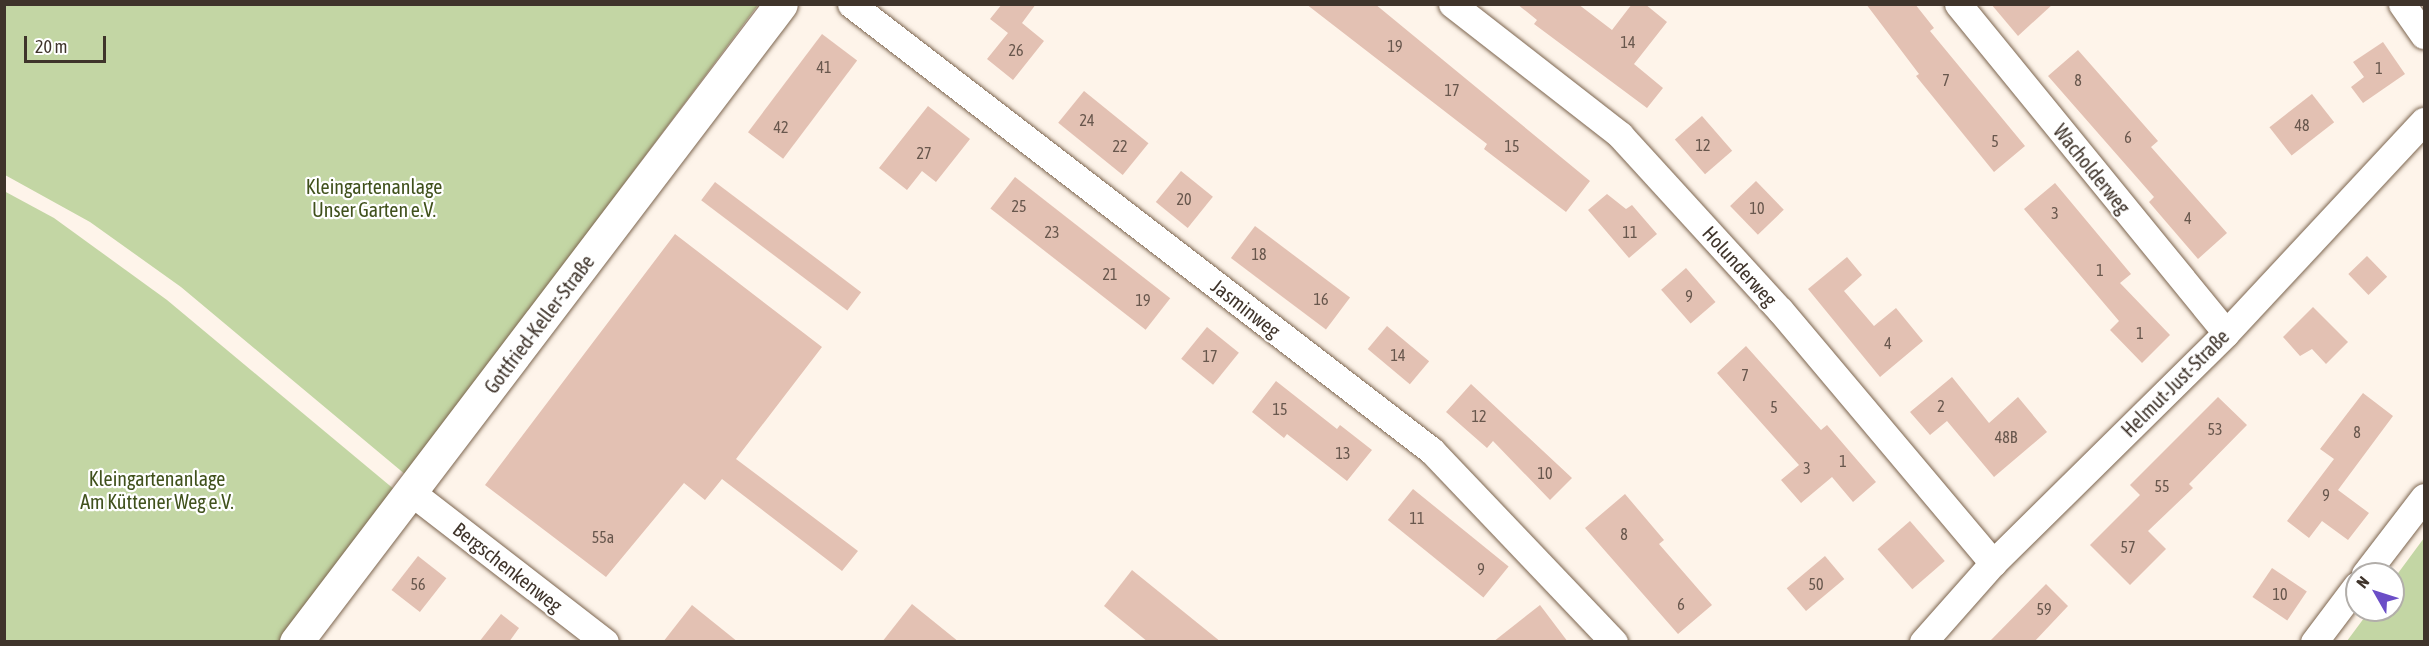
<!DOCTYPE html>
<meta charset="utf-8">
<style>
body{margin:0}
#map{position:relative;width:2429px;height:646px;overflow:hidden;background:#fef4ea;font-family:"Asap Condensed",sans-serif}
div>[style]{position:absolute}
.green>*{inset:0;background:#c3d6a4}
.building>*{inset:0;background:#e3c1b3;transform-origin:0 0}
.roads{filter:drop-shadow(0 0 2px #7c654f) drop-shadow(0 0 2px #7c654f)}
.minor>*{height:27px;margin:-13.5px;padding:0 13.5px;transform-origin:13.5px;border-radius:13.5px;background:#fff}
.tertiary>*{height:33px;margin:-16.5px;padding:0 16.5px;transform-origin:16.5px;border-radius:16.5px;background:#fff}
span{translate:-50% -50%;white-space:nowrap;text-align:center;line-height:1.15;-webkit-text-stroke:4.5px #fff;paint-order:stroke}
.number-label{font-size:16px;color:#68574d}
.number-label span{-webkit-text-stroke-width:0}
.street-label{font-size:20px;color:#3f342b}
.park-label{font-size:20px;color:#40511c}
.frame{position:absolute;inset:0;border:6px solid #3f342b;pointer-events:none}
.north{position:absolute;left:2345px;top:562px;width:60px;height:60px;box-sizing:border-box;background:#fff;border:2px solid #b2aeaa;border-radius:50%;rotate:309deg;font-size:16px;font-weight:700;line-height:24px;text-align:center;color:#3f342b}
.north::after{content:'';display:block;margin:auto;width:21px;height:27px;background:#6b4ec7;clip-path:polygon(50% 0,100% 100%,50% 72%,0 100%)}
.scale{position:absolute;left:24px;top:36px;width:82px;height:27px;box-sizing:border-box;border:3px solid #3f342b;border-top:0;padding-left:8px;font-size:18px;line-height:21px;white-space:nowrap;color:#3f342b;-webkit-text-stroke:4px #fff;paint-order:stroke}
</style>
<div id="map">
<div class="green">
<div style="clip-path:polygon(5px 5px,758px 5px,406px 475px,181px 287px,90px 222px,5px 175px)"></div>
<div style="clip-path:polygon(4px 191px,54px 218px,167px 300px,395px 490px,280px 641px,5px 641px)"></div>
<div style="clip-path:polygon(2424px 538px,2424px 641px,2347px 641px,2370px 610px,2393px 610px,2393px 580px)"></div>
</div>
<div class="building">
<div style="clip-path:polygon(1002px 4px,1036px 4px,1022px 23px,1044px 41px,1013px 80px,987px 59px,1008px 33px,990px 19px)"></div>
<div style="clip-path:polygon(1306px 4px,1375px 4px,1590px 181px,1566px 212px,1484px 149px,1487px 144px)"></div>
<div style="clip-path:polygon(1517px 4px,1578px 4px,1612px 30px,1632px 4px,1645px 4px,1667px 22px,1634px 64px,1663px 88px,1647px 108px,1534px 24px,1537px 20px)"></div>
<div style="clip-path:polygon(1866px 4px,1915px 4px,1934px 28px,1930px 31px,2025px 146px,1994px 172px,1916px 76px,1919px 74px)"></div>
<div style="clip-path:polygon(1991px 4px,2053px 4px,2018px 36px)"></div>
<div style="left:822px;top:34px;width:44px;height:123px;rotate:37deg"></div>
<div style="clip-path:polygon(2383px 42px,2405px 74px,2363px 103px,2351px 87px,2364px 77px,2353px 62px)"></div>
<div style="clip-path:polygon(2078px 50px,2158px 141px,2151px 147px,2227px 233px,2198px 259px,2149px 202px,2154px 197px,2048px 76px)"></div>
<div style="left:1084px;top:91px;width:83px;height:41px;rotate:39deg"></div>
<div style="left:2312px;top:94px;width:36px;height:54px;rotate:52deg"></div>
<div style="clip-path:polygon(928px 106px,970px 139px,936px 182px,922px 171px,907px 190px,879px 168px)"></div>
<div style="left:1702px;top:116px;width:46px;height:36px;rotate:49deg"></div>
<div style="left:1181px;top:171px;width:41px;height:40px;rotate:39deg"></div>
<div style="left:1015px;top:177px;width:197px;height:40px;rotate:38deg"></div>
<div style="left:1756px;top:181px;width:40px;height:36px;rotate:46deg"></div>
<div style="left:715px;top:182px;width:183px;height:23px;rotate:37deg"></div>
<div style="clip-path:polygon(2055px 183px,2131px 274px,2120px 283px,2170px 335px,2142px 363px,2110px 330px,2119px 321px,2024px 209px)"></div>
<div style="clip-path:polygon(1607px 194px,1626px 209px,1632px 205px,1657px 234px,1629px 258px,1588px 210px)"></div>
<div style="left:1255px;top:226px;width:119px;height:40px;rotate:37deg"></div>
<div style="clip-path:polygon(675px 234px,822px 347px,736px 459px,858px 551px,842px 571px,722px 479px,705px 500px,684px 483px,606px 577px,485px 485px)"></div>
<div style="left:2367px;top:256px;width:29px;height:26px;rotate:46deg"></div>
<div style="clip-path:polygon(1847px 257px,1862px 275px,1844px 291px,1874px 326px,1896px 308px,1923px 341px,1880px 377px,1808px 289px)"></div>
<div style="left:1686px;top:268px;width:45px;height:33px;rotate:49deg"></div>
<div style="clip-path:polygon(2313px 307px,2348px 342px,2326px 364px,2312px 349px,2300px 356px,2283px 337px)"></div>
<div style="left:1387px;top:326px;width:55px;height:30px;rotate:40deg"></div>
<div style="left:1207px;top:327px;width:41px;height:41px;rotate:39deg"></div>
<div style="clip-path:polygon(1746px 346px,1821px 430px,1827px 425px,1876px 482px,1853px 502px,1832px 477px,1801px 503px,1781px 480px,1799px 465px,1717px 373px)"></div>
<div style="clip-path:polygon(1952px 377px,1989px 423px,2018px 397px,2047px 432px,1994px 477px,1947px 421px,1930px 435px,1910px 412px)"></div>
<div style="clip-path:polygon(1276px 381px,1337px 429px,1340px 425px,1372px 450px,1347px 481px,1287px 434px,1284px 438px,1252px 412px)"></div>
<div style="clip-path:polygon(1471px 384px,1572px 478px,1550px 500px,1493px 441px,1487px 448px,1446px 412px)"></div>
<div style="clip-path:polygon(2363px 393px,2393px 416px,2338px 490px,2369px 513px,2348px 540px,2322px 521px,2309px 538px,2287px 521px,2334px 459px,2320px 449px)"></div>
<div style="clip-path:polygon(2218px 397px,2247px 425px,2189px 484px,2193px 488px,2148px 531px,2166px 549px,2130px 585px,2090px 545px,2140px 495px,2130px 485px)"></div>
<div style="left:1413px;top:489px;width:123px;height:40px;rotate:39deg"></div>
<div style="clip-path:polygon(1625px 494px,1664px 540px,1659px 544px,1712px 605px,1678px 634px,1585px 528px)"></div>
<div style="left:1910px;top:521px;width:53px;height:43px;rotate:49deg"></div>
<div style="left:418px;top:556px;width:36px;height:43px;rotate:38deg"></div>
<div style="left:1825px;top:556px;width:30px;height:50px;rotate:50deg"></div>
<div style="left:2272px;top:568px;width:42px;height:35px;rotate:34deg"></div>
<div style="clip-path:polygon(1132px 570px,1221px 642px,1148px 642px,1104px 606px)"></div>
<div style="clip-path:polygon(2046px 584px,2068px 606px,2034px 642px,1989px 642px)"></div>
<div style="clip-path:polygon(912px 604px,938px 625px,959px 642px,882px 642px)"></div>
<div style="clip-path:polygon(692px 605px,738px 642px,663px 642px)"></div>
<div style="clip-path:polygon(1540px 605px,1568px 642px,1493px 642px)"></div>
<div style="clip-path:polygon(501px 614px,519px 628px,509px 642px,479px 642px)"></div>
</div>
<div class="roads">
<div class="minor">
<div style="left:851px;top:4px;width:733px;rotate:37.57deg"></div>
<div style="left:1432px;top:451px;width:264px;rotate:46.4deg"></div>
<div style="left:1452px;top:4px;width:213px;rotate:37.9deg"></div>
<div style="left:1620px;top:135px;width:237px;rotate:47.6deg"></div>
<div style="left:1780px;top:310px;width:331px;rotate:49.9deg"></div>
<div style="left:1958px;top:4px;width:424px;rotate:50.8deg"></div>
<div style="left:2402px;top:4px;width:38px;rotate:55deg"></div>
<div style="left:411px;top:492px;width:245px;rotate:37.7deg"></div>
<div style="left:2365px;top:574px;width:97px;rotate:-52.5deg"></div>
<div style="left:1923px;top:642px;width:106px;rotate:-48.5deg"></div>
<div style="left:1993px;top:563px;width:327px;rotate:-44.6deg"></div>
<div style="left:2226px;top:333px;width:290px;rotate:-47deg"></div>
<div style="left:2314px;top:642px;width:71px;rotate:-53deg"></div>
</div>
<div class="tertiary">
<div style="left:296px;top:642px;width:801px;rotate:-52.76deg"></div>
</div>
</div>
<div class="number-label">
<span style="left:1628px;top:42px">14</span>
<span style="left:1395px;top:46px">19</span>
<span style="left:1016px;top:50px">26</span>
<span style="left:824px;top:67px">41</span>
<span style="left:2379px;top:68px">1</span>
<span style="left:1946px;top:80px">7</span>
<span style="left:2078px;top:80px">8</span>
<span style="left:1452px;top:90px">17</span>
<span style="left:1087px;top:120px">24</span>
<span style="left:2302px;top:125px">48</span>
<span style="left:781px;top:127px">42</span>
<span style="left:2128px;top:137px">6</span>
<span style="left:1995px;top:141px">5</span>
<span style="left:1703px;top:145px">12</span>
<span style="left:1120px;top:146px">22</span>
<span style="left:1512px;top:146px">15</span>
<span style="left:924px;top:153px">27</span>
<span style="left:1184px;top:199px">20</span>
<span style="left:1019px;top:206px">25</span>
<span style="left:1757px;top:208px">10</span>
<span style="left:2055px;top:213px">3</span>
<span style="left:2188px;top:218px">4</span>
<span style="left:1052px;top:232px">23</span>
<span style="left:1630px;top:232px">11</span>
<span style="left:1259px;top:254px">18</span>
<span style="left:2100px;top:270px">1</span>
<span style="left:1110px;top:274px">21</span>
<span style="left:1689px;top:296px">9</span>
<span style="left:1321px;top:299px">16</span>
<span style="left:1143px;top:300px">19</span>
<span style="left:2140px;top:333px">1</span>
<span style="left:1888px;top:343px">4</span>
<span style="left:1398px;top:355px">14</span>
<span style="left:1210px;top:356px">17</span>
<span style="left:1745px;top:375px">7</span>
<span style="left:1941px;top:406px">2</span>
<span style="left:1774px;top:407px">5</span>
<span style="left:1280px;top:409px">15</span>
<span style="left:1479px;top:416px">12</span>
<span style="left:2215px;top:429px">53</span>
<span style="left:2357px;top:432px">8</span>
<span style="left:2006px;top:437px">48B</span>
<span style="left:1343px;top:453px">13</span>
<span style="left:1843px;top:461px">1</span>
<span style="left:1807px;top:468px">3</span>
<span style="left:1545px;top:473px">10</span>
<span style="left:2162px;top:486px">55</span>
<span style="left:2326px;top:495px">9</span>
<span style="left:1417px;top:518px">11</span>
<span style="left:1624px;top:534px">8</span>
<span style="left:603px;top:537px">55a</span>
<span style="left:2128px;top:547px">57</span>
<span style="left:1481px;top:569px">9</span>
<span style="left:418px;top:584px">56</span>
<span style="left:1816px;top:584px">50</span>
<span style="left:2280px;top:594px">10</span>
<span style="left:1681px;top:604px">6</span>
<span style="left:2044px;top:609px">59</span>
</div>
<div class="street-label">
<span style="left:2092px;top:169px;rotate:51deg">Wacholderweg</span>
<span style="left:1740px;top:266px;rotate:48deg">Holunderweg</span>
<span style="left:1246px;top:308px;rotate:38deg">Jasminweg</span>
<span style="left:539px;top:324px;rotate:-53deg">Gottfried-Keller-Straße</span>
<span style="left:2175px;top:383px;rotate:-45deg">Helmut-Just-Straße</span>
<span style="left:508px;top:567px;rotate:38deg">Bergschenkenweg</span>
</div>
<div class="park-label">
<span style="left:374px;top:198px">Kleingartenanlage<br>Unser Garten e.V.</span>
<span style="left:157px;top:490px">Kleingartenanlage<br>Am Küttener Weg e.V.</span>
</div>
<div class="frame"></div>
<div class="north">N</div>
<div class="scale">20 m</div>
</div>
